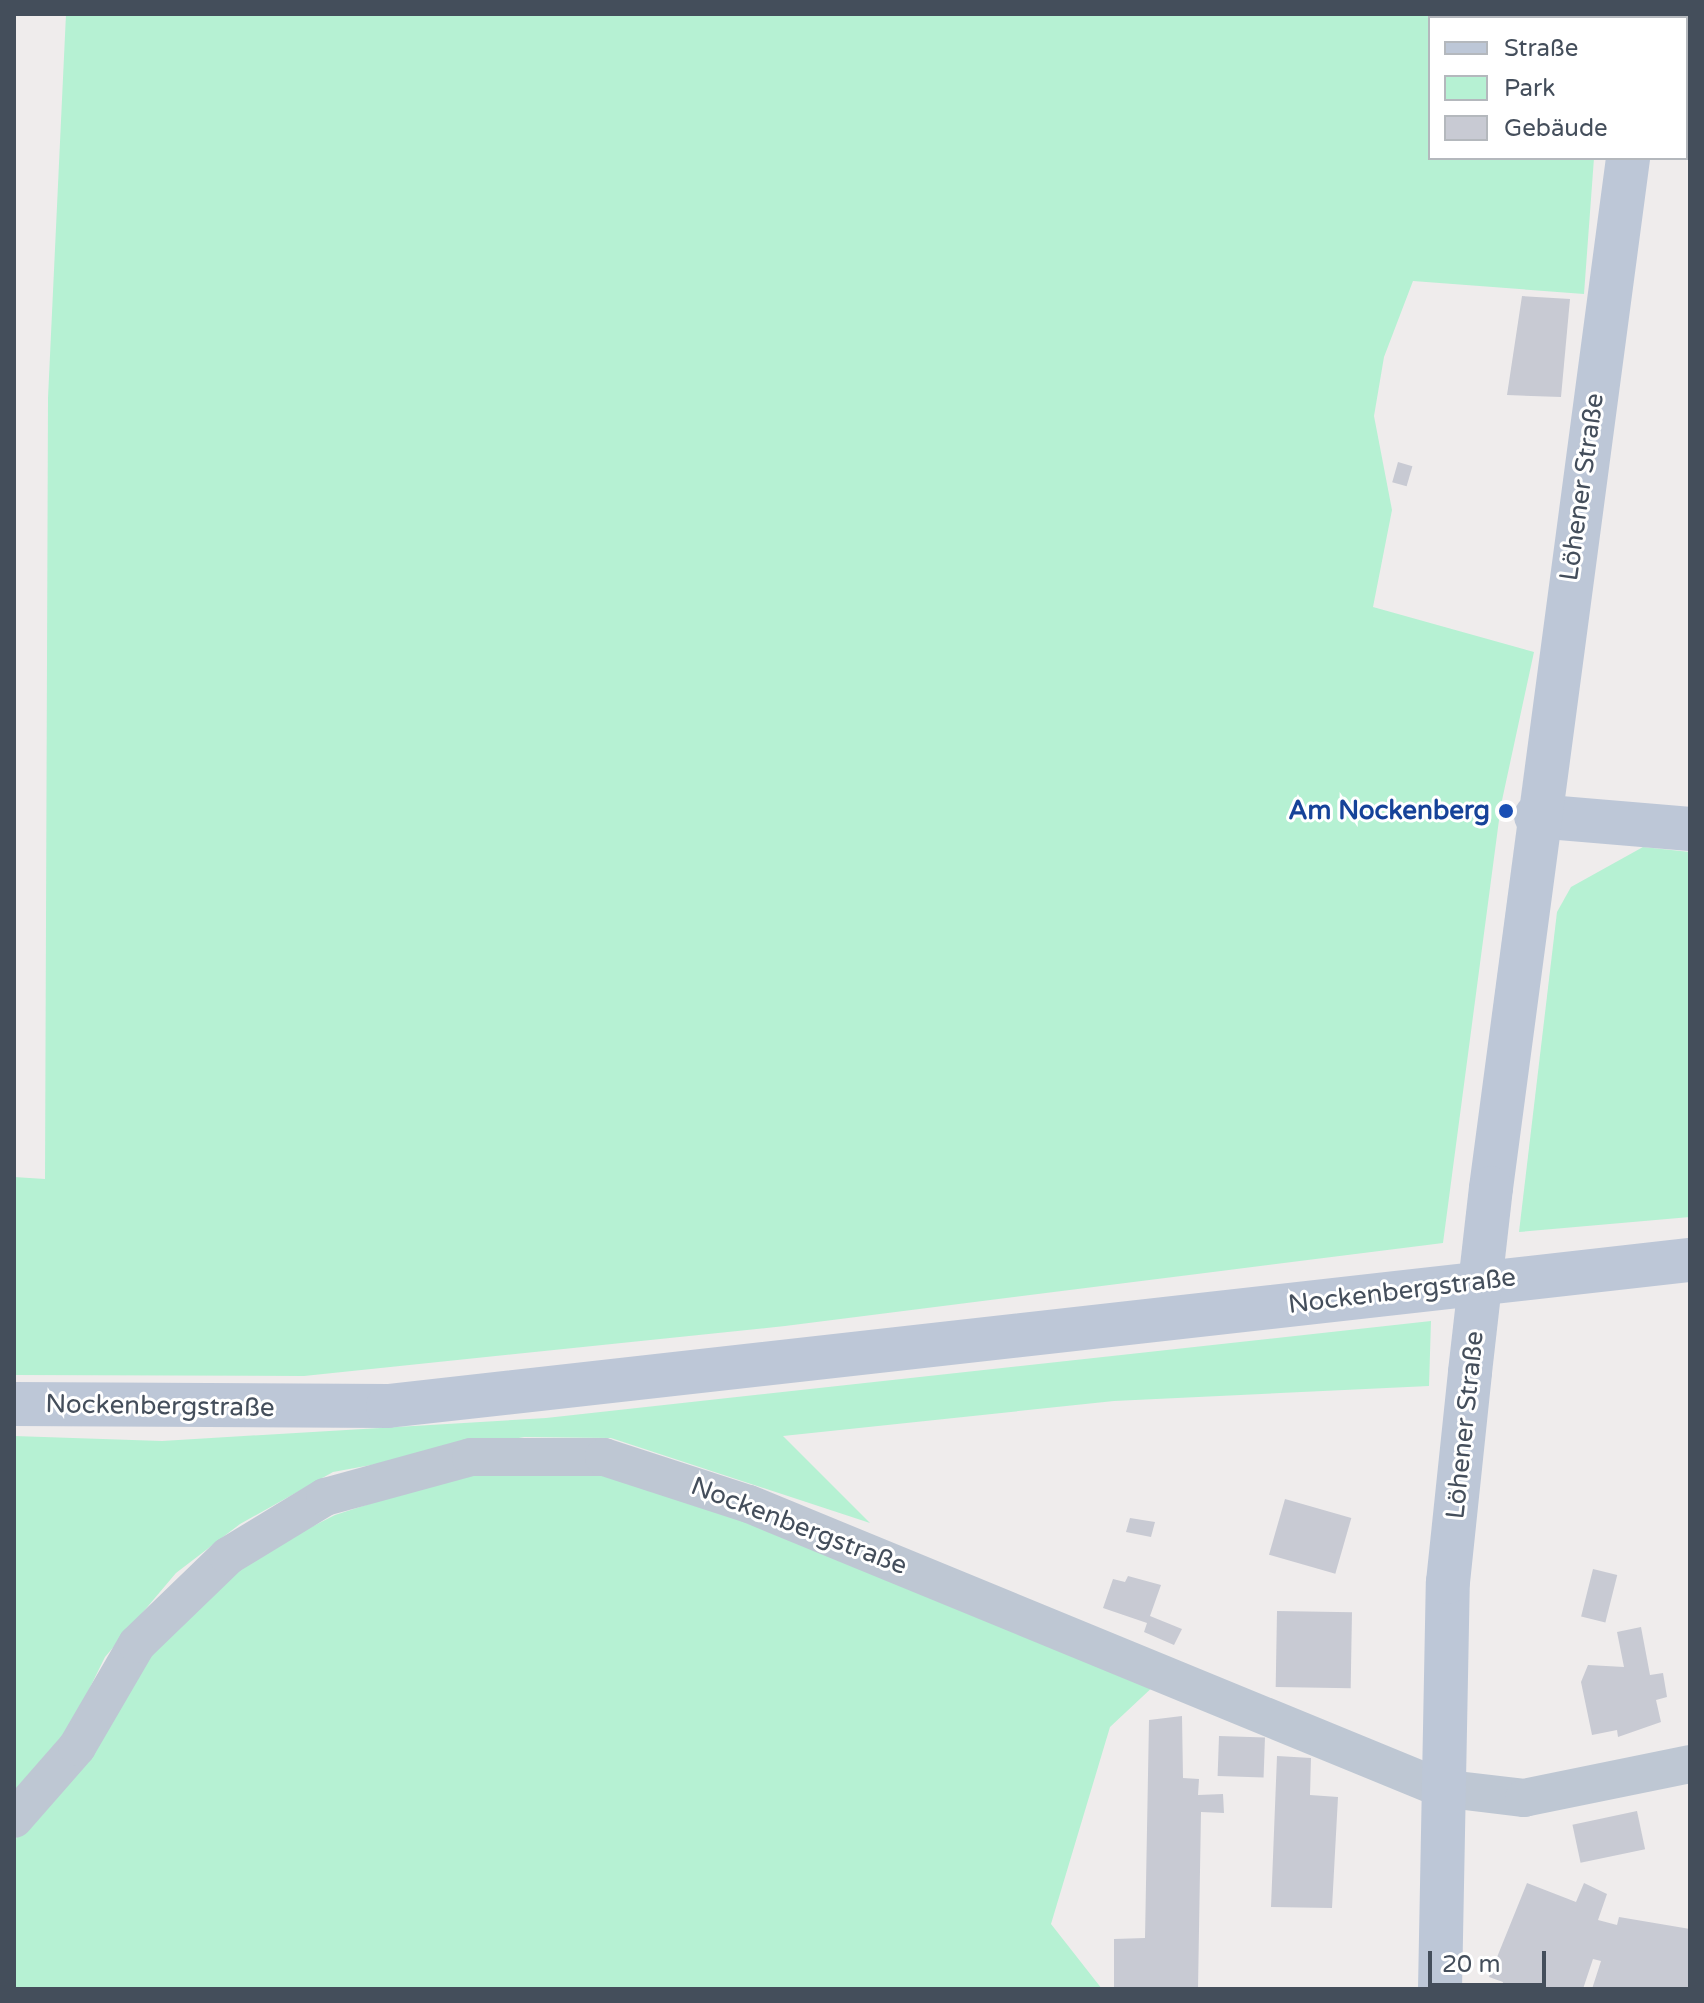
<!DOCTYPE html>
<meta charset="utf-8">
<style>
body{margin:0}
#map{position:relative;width:1704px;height:2003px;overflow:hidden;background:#efecec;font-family:"Varela Round",sans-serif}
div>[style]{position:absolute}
.green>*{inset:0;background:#b6f1d3}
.building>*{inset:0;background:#c8cad3;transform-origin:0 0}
.street>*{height:38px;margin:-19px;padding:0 19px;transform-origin:19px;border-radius:19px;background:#bec7d3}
.secondary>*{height:44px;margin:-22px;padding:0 22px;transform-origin:22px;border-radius:22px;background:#bdc7d7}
.secondary-bridge>*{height:44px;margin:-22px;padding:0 22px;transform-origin:22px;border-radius:22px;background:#bdc7d7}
.dots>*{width:22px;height:22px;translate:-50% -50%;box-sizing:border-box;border:4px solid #fff;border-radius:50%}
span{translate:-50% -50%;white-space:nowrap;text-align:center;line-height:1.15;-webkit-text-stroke:6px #fff;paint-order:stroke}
.street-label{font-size:26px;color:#444e5b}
.transit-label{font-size:26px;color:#164399;font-weight:700}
.right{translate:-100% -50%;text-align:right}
.frame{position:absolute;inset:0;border:16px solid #444e5b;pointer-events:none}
.legend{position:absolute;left:1428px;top:16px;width:260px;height:144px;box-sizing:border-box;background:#fff;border:2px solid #b4b8bd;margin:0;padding:10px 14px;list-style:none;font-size:24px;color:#444e5b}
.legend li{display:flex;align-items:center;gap:16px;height:40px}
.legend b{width:40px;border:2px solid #b4b8bd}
.scale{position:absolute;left:1428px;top:1951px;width:118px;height:36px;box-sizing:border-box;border:4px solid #444e5b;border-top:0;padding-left:10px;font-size:24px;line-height:28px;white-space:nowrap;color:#444e5b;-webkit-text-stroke:6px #fff;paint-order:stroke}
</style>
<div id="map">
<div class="green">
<div style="clip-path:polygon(66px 14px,1614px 14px,1430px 18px,1430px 158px,1594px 158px,1584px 294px,1413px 281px,1384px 357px,1374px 416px,1392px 510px,1373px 607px,1534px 652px,1501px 805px,1443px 1243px,785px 1326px,304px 1376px,14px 1375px,14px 1177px,45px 1179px,48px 398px)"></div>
<div style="clip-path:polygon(1665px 14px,1690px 14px,1690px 145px,1686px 18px)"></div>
<div style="clip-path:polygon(1643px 847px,1690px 852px,1690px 1217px,1519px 1232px,1557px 912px,1571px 887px)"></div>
<div style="clip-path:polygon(1431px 1321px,1429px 1386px,1114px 1401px,783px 1436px,870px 1523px,611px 1438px,524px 1437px,333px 1472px,240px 1524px,176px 1573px,105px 1657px,65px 1738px,14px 1800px,14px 1436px,162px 1441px,546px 1418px)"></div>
<div style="clip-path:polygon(603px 1469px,746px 1511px,1157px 1683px,1110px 1727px,1051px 1924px,1102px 1989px,14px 1989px,14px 1841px,87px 1754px,152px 1642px,236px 1565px,335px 1515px,475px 1470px)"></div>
</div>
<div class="building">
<div style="clip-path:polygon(1522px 296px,1570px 299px,1561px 397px,1507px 395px)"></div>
<div style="left:1398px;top:462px;width:15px;height:21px;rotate:16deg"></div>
<div style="left:1285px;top:1499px;width:69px;height:58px;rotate:16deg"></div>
<div style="clip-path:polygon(1130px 1518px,1155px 1522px,1151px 1537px,1126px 1532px)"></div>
<div style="left:1593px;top:1569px;width:25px;height:49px;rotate:14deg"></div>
<div style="clip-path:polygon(1128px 1576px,1161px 1585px,1150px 1616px,1182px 1629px,1174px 1645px,1144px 1632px,1147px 1623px,1103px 1608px,1113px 1579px,1125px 1582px)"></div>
<div style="left:1277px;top:1611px;width:75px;height:76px;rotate:1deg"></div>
<div style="clip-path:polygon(1641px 1627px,1650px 1675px,1663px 1673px,1667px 1697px,1656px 1700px,1661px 1722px,1618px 1737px,1617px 1730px,1592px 1735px,1581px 1682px,1588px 1665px,1624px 1667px,1617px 1632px)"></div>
<div style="clip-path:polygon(1182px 1716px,1183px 1778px,1199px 1779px,1198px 1795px,1223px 1794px,1224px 1813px,1201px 1812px,1198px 1989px,1114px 1989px,1114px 1939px,1145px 1938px,1149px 1720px)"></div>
<div style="left:1219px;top:1736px;width:46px;height:40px;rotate:2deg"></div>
<div style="clip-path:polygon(1277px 1756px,1311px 1758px,1310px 1795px,1338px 1797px,1332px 1908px,1271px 1907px)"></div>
<div style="left:1637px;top:1811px;width:39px;height:66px;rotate:78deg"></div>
<div style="clip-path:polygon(1527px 1883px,1576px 1902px,1584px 1883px,1607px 1894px,1598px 1920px,1617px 1925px,1619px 1917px,1690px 1929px,1690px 1989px,1592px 1989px,1601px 1961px,1593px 1959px,1583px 1989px,1501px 1989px,1503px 1982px,1489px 1977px)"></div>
</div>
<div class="street">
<div style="left:14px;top:1819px;width:96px;rotate:-48.8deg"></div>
<div style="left:77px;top:1747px;width:119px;rotate:-59.8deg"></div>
<div style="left:137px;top:1644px;width:127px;rotate:-44deg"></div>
<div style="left:228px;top:1556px;width:114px;rotate:-31.3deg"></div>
<div style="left:325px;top:1497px;width:151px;rotate:-15.3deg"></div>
<div style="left:471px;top:1457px;width:133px"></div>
<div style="left:604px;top:1457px;width:152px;rotate:18deg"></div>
<div style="left:749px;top:1504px;width:747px;rotate:22.34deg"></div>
<div style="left:1440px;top:1788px;width:85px;rotate:6.8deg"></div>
<div style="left:1524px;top:1798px;width:169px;rotate:-11.6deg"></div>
</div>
<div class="secondary">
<div style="left:1645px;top:18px;width:4px;rotate:-90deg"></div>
<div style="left:1536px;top:816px;width:155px;rotate:4.8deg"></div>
<div style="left:1491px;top:1188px;width:1039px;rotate:-82.42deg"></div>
<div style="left:14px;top:1404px;width:374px;rotate:0.3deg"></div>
<div style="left:388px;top:1406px;width:1310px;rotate:-6.4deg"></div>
<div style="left:1440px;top:1989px;width:407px;rotate:-88.9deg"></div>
<div style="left:1448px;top:1582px;width:211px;rotate:-84deg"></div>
</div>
<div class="secondary-bridge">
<div style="left:1470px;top:1372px;width:185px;rotate:-83.5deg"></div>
</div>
<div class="dots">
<div style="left:1506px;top:811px;background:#1a4fb4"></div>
</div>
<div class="street-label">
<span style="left:1582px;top:487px;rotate:-82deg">Löhener Straße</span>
<span style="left:1402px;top:1291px;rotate:-7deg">Nockenbergstraße</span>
<span style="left:160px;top:1406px;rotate:1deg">Nockenbergstraße</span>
<span style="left:1465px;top:1425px;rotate:-84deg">Löhener Straße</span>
<span style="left:799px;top:1526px;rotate:21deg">Nockenbergstraße</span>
</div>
<div class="transit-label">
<span class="right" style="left:1490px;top:811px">Am Nockenberg</span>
</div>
<div class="frame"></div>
<ul class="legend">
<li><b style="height:10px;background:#bdc7d7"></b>Straße</li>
<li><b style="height:22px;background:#b6f1d3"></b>Park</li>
<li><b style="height:22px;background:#c8cad3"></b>Gebäude</li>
</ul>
<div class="scale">20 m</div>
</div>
